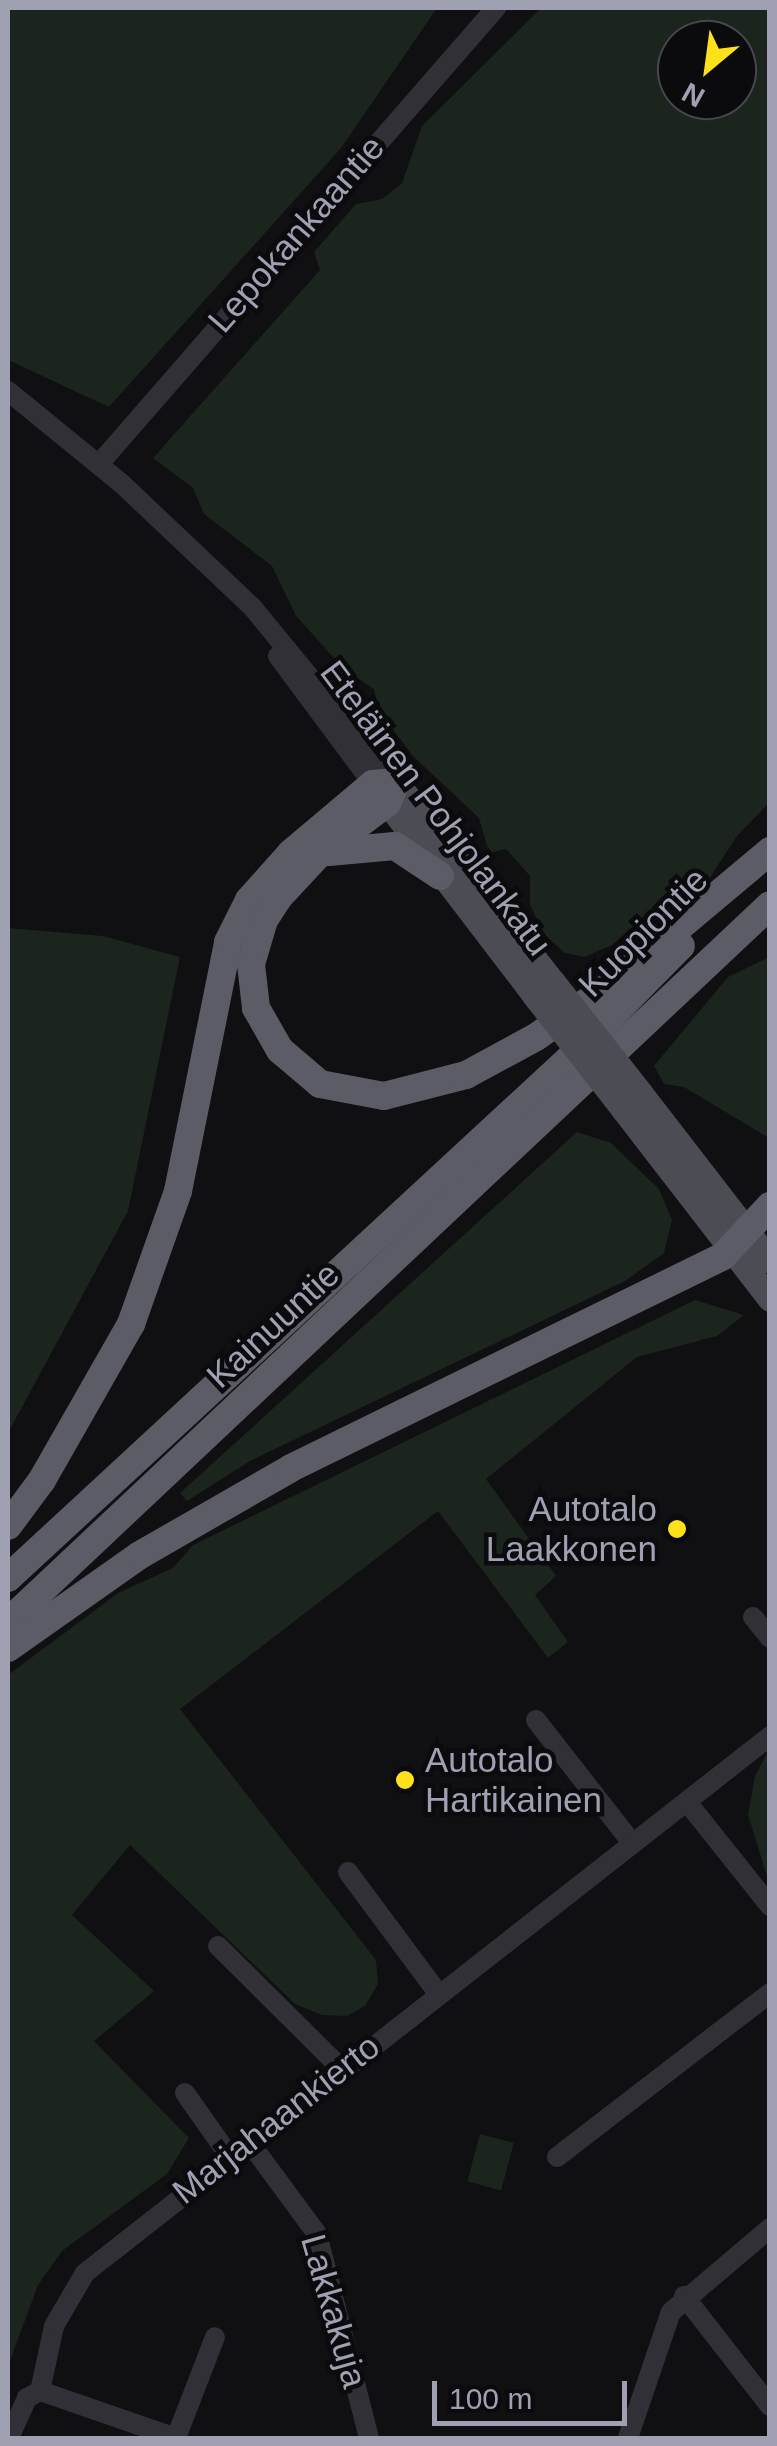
<!DOCTYPE html>
<meta charset="utf-8">
<style>
body{margin:0}
#map{position:relative;width:777px;height:2446px;overflow:hidden;background:#100f11;font-family:Arial,sans-serif}
div>[style]{position:absolute}
.green>*{inset:0;background:#1c241e;transform-origin:0 0}
.minor>*{height:20px;margin:-10px;padding:0 10px;transform-origin:10px;border-radius:10px;background:#303036}
.major>*{height:25px;margin:-12.5px;padding:0 12.5px;transform-origin:12.5px;border-radius:12.5px;background:#4c4c55}
.highway>*{height:28px;margin:-14px;padding:0 14px;transform-origin:14px;border-radius:14px;background:#5c5c67}
.major-bridge>*{height:25px;margin:-12.5px;padding:0 12.5px;transform-origin:12.5px;border-radius:12.5px;background:#4c4c55}
.dots>*{width:28px;height:28px;translate:-50% -50%;box-sizing:border-box;border:5px solid #0b0a0c;border-radius:50%}
span{translate:-50% -50%;white-space:nowrap;text-align:center;line-height:1.15;-webkit-text-stroke:9px #0b0a0c;paint-order:stroke}
.street-label{font-size:35px;color:#9fa1b3}
.poi-label{font-size:35px;color:#9fa1b3}
.right{translate:-100% -50%;text-align:right}
.left{translate:0 -50%;text-align:left}
.frame{position:absolute;inset:0;border:10px solid #9fa1b3;pointer-events:none}
.north{position:absolute;left:657px;top:20px;width:100px;height:100px;box-sizing:border-box;background:#0b0a0c;border:2px solid #46464f;border-radius:50%;rotate:209deg;font-size:28px;font-weight:700;line-height:40px;text-align:center;color:#9fa1b3}
.north::after{content:'';display:block;margin:auto;width:35px;height:45px;background:#fee11b;clip-path:polygon(50% 0,100% 100%,50% 72%,0 100%)}
.scale{position:absolute;left:432px;top:2381px;width:195px;height:45px;box-sizing:border-box;border:5px solid #9fa1b3;border-top:0;padding-left:12px;font-size:30px;line-height:35px;white-space:nowrap;color:#9fa1b3;-webkit-text-stroke:8px #0b0a0c;paint-order:stroke}
</style>
<div id="map">
<div class="green">
<div style="clip-path:polygon(8px 8px,437px 8px,341px 148px,109px 407px,8px 360px)"></div>
<div style="clip-path:polygon(evenodd,541px 8px,770px 8px,769px 803px,737px 836px,705px 885px,667px 896px,612px 945px,584px 957px,565px 953px,545px 935px,530px 905px,530px 876px,506px 849px,489px 853px,479px 818px,413px 756px,378px 710px,374px 689px,344px 669px,296px 616px,272px 566px,204px 514px,193px 488px,153px 458px,320px 270px,314px 252px,356px 204px,382px 199px,402px 183px,422px 126px,541px 8px,737px 40px,737px 100px,677px 100px,677px 40px,737px 40px)"></div>
<div style="clip-path:polygon(8px 928px,103px 936px,180px 957px,128px 1211px,8px 1433px)"></div>
<div style="clip-path:polygon(769px 957px,769px 1138px,684px 1087px,664px 1084px,654px 1066px,728px 977px)"></div>
<div style="clip-path:polygon(577px 1132px,611px 1143px,659px 1189px,672px 1220px,664px 1253px,625px 1281px,250px 1461px,187px 1501px,180px 1493px)"></div>
<div style="clip-path:polygon(695px 1300px,744px 1315px,717px 1336px,637px 1357px,486px 1479px,556px 1576px,535px 1595px,568px 1642px,548px 1658px,438px 1511px,180px 1709px,376px 1960px,378px 1984px,365px 2006px,347px 2016px,322px 2015px,295px 2004px,130px 1845px,72px 1915px,154px 1991px,94px 2041px,189px 2138px,167px 2174px,62px 2251px,38px 2285px,8px 2366px,8px 1675px,118px 1593px,173px 1568px,193px 1545px)"></div>
<div style="clip-path:polygon(769px 1749px,769px 1883px,748px 1815px,755px 1776px)"></div>
<div style="left:480px;top:2134px;width:35px;height:49px;rotate:15deg"></div>
</div>
<div class="minor">
<div style="left:8px;top:391px;width:146px;rotate:39.2deg"></div>
<div style="left:121px;top:483px;width:182px;rotate:43.4deg"></div>
<div style="left:253px;top:608px;width:225px;rotate:50.6deg"></div>
<div style="left:99px;top:464px;width:605px;rotate:-48.96deg"></div>
<div style="left:278px;top:656px;width:159px;rotate:53.4deg"></div>
<div style="left:753px;top:1617px;width:27px;rotate:51deg"></div>
<div style="left:536px;top:1720px;width:156px;rotate:52deg"></div>
<div style="left:687px;top:1802px;width:133px;rotate:51.4deg"></div>
<div style="left:348px;top:1872px;width:151px;rotate:53.4deg"></div>
<div style="left:218px;top:1946px;width:175px;rotate:44.8deg"></div>
<div style="left:185px;top:2093px;width:78px;rotate:54.9deg"></div>
<div style="left:250px;top:2143px;width:113px;rotate:53.6deg"></div>
<div style="left:317px;top:2234px;width:211px;rotate:75.7deg"></div>
<div style="left:557px;top:2157px;width:269px;rotate:-37.6deg"></div>
<div style="left:684px;top:2296px;width:140px;rotate:52deg"></div>
<div style="left:9px;top:2438px;width:44px;rotate:-65.8deg"></div>
<div style="left:27px;top:2398px;width:15px;rotate:-28deg"></div>
<div style="left:176px;top:2438px;width:144px;rotate:-160.9deg"></div>
<div style="left:40px;top:2391px;width:66px;rotate:-77.8deg"></div>
<div style="left:54px;top:2326px;width:61px;rotate:-59.7deg"></div>
<div style="left:85px;top:2273px;width:870px;rotate:-38.09deg"></div>
<div style="left:176px;top:2438px;width:108px;rotate:-68.9deg"></div>
<div style="left:628px;top:2438px;width:133px;rotate:-71.2deg"></div>
<div style="left:671px;top:2312px;width:130px;rotate:-40.3deg"></div>
</div>
<div class="major">
<div style="left:396px;top:782px;width:254px;rotate:51.9deg"></div>
<div style="left:376px;top:788px;width:260px;rotate:52.6deg"></div>
<div style="left:641px;top:1094px;width:211px;rotate:52.3deg"></div>
<div style="left:623px;top:1109px;width:240px;rotate:52.3deg"></div>
</div>
<div class="highway">
<div style="left:329px;top:852px;width:66px;rotate:-5.2deg"></div>
<div style="left:395px;top:846px;width:54px;rotate:33.7deg"></div>
<div style="left:8px;top:1526px;width:57px;rotate:-53.5deg"></div>
<div style="left:42px;top:1480px;width:180px;rotate:-60.3deg"></div>
<div style="left:131px;top:1324px;width:141px;rotate:-70.5deg"></div>
<div style="left:178px;top:1191px;width:254px;rotate:-78.6deg"></div>
<div style="left:228px;top:942px;width:47px;rotate:-63.4deg"></div>
<div style="left:249px;top:900px;width:63px;rotate:-48.2deg"></div>
<div style="left:291px;top:853px;width:107px;rotate:-40.1deg"></div>
<div style="left:373px;top:784px;width:23px;rotate:-5deg"></div>
<div style="left:396px;top:782px;width:23px;rotate:113deg"></div>
<div style="left:387px;top:803px;width:86px;rotate:143deg"></div>
<div style="left:318px;top:855px;width:57px;rotate:132.9deg"></div>
<div style="left:279px;top:897px;width:27px;rotate:123deg"></div>
<div style="left:264px;top:920px;width:46px;rotate:106.5deg"></div>
<div style="left:251px;top:964px;width:44px;rotate:83.5deg"></div>
<div style="left:256px;top:1008px;width:48px;rotate:60.3deg"></div>
<div style="left:280px;top:1050px;width:52px;rotate:40.4deg"></div>
<div style="left:320px;top:1084px;width:65px;rotate:10.6deg"></div>
<div style="left:384px;top:1096px;width:85px;rotate:-14.4deg"></div>
<div style="left:466px;top:1075px;width:80px;rotate:-28.5deg"></div>
<div style="left:536px;top:1037px;width:81px;rotate:-34.5deg"></div>
<div style="left:603px;top:991px;width:218px;rotate:-40deg"></div>
<div style="left:8px;top:1578px;width:764px;rotate:-42.77deg"></div>
<div style="left:569px;top:1059px;width:159px;rotate:-45.3deg"></div>
<div style="left:8px;top:1622px;width:1046px;rotate:-43.26deg"></div>
<div style="left:8px;top:1648px;width:161px;rotate:-35.2deg"></div>
<div style="left:140px;top:1555px;width:174px;rotate:-29.9deg"></div>
<div style="left:291px;top:1468px;width:481px;rotate:-26.1deg"></div>
<div style="left:723px;top:1256px;width:69px;rotate:-46.8deg"></div>
</div>
<div class="major-bridge">
<div style="left:553px;top:982px;width:142px;rotate:51.8deg"></div>
<div style="left:534px;top:995px;width:145px;rotate:52deg"></div>
</div>
<div class="dots">
<div style="left:677px;top:1529px;background:#fee11b"></div>
<div style="left:405px;top:1780px;background:#fee11b"></div>
</div>
<div class="street-label">
<span style="left:296px;top:234px;rotate:-49deg">Lepokankaantie</span>
<span style="left:436px;top:808px;rotate:53deg">Eteläinen Pohjolankatu</span>
<span style="left:643px;top:932px;rotate:-45deg">Kuopiontie</span>
<span style="left:273px;top:1325px;rotate:-43deg">Kainuuntie</span>
<span style="left:276px;top:2119px;rotate:-38deg">Marjahaankierto</span>
<span style="left:334px;top:2311px;rotate:74deg">Lakkakuja</span>
</div>
<div class="poi-label">
<span class="right" style="left:657px;top:1529px">Autotalo<br>Laakkonen</span>
<span class="left" style="left:425px;top:1780px">Autotalo<br>Hartikainen</span>
</div>
<div class="frame"></div>
<div class="north">N</div>
<div class="scale">100 m</div>
</div>
